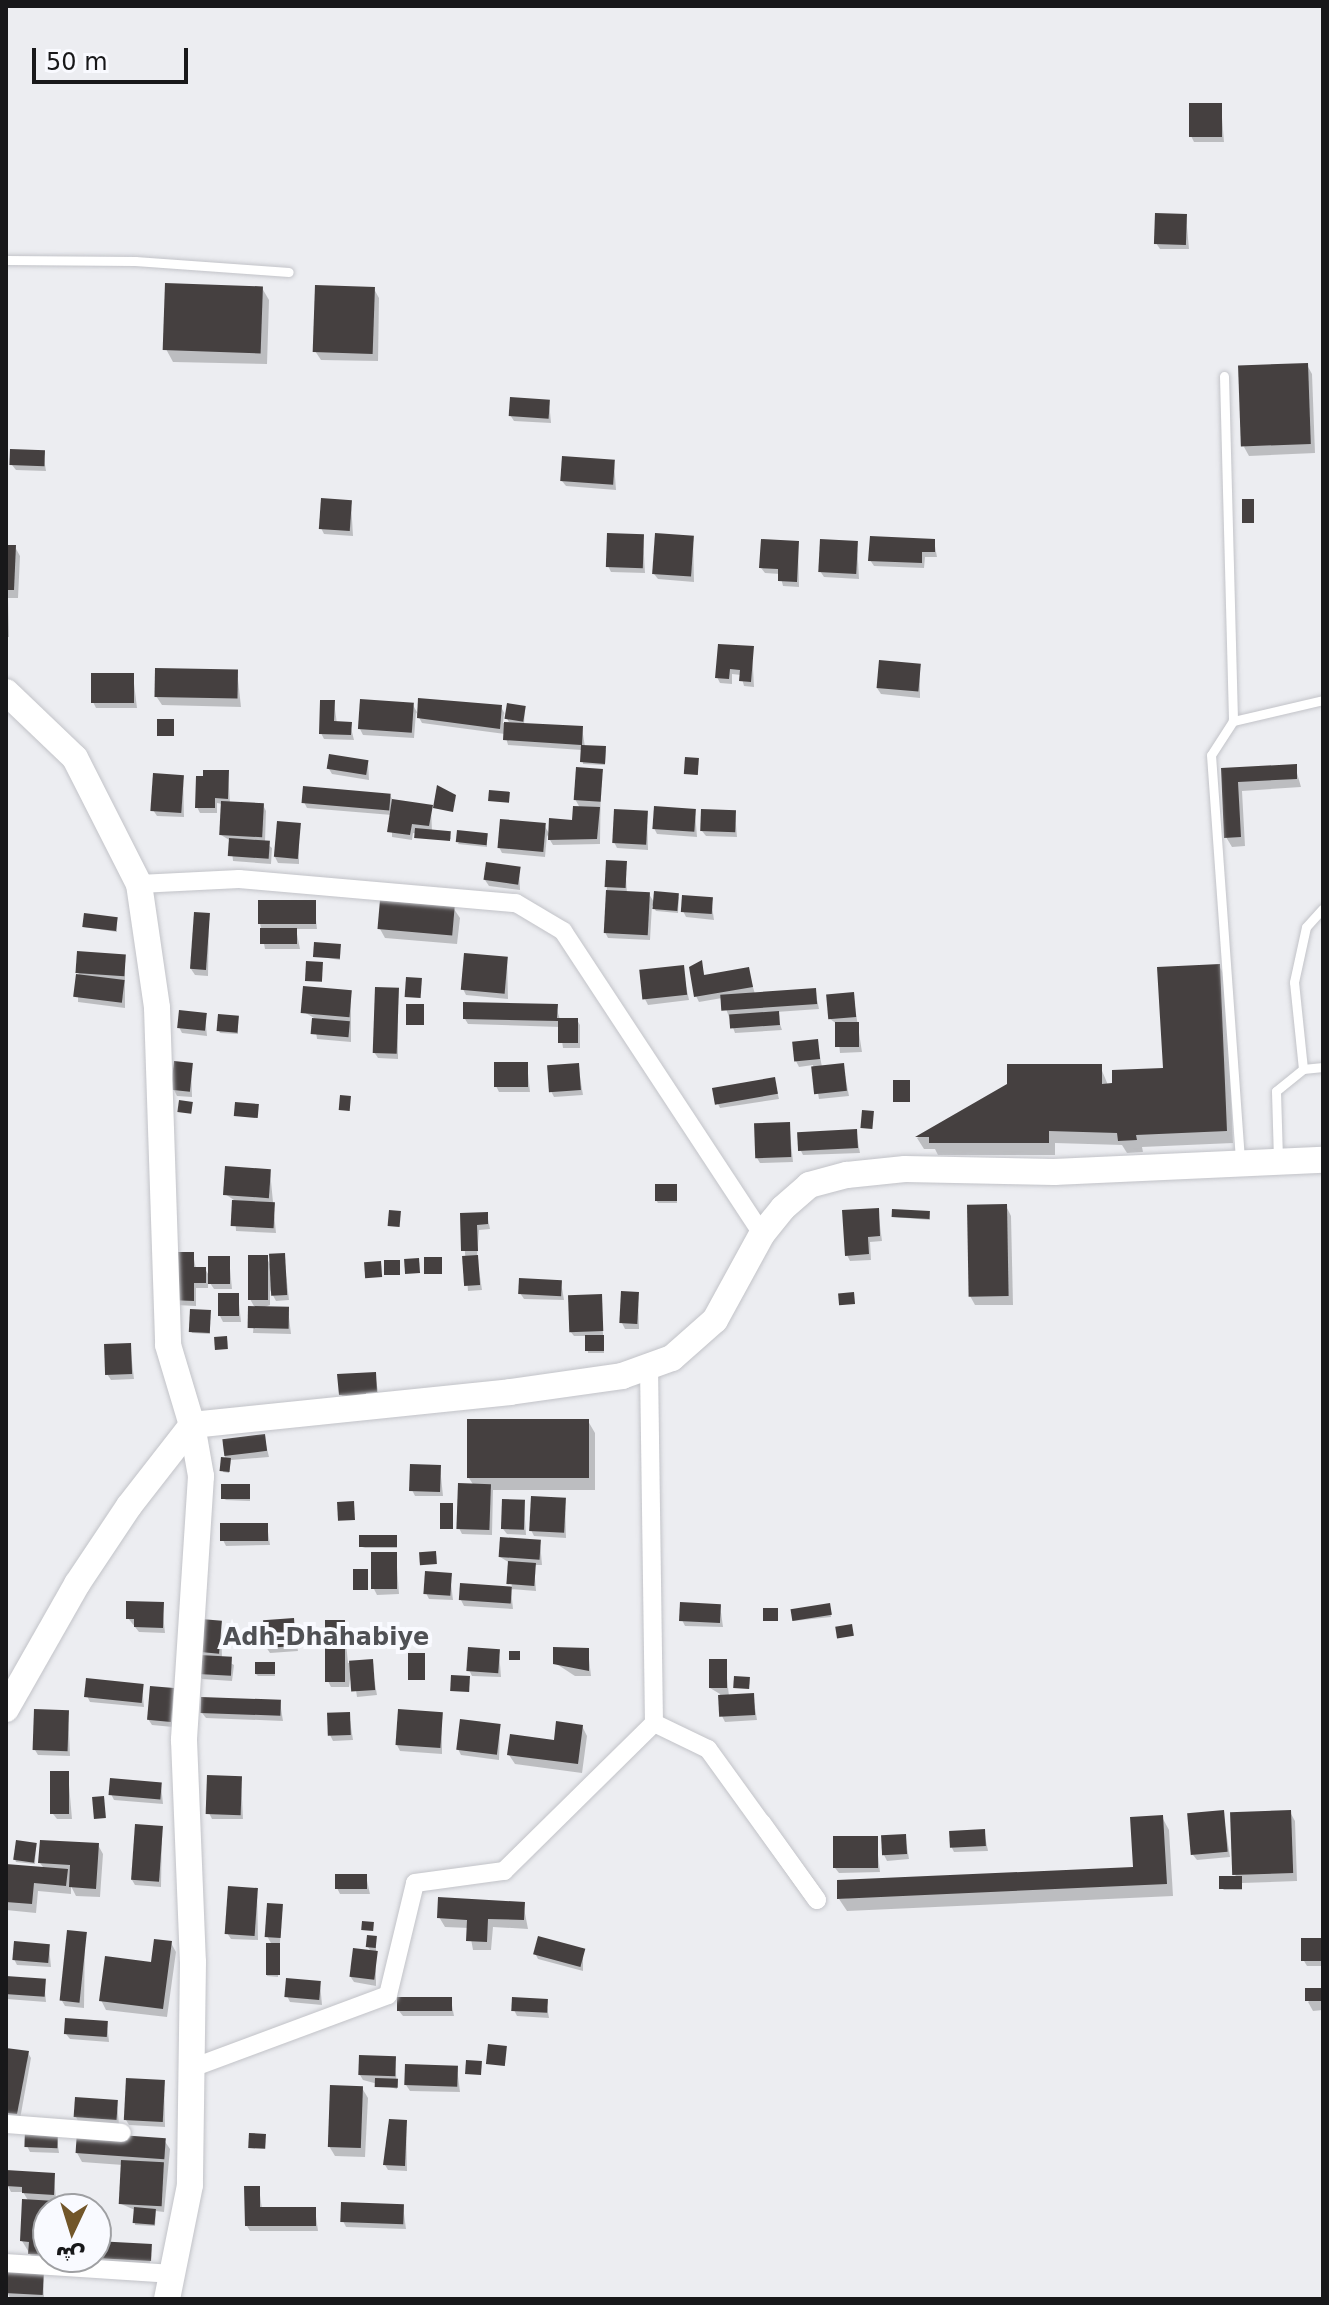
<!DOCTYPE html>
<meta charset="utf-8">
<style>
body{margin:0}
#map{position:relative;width:1329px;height:2305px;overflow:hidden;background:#ecedf1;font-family:"DejaVu Sans",Vazirmatn,sans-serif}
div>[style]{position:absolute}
.shadow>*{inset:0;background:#0003;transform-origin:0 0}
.building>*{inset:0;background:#454040;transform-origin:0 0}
.roads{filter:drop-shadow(0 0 2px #c2c3c8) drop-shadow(0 0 2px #c2c3c8)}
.lane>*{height:9px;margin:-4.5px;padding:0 4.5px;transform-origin:4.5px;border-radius:4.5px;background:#fff}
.street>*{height:18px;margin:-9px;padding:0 9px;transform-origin:9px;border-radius:9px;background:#fff}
.secondary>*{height:26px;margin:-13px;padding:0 13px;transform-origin:13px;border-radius:13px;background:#fff}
span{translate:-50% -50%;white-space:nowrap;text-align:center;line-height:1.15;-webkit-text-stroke:8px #f9faff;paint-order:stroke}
.quarter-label{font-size:24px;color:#505155;font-weight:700}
.frame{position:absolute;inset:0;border:8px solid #18181a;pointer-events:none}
.north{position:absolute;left:32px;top:2193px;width:80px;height:80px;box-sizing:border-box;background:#f9faff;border:2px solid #9fa0a3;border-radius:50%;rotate:184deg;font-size:22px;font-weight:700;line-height:32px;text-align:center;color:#18181a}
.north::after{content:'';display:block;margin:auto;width:28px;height:36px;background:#725629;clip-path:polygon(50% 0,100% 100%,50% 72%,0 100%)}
.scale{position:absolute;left:32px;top:48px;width:156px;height:36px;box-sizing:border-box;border:4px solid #18181a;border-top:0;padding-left:10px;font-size:24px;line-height:28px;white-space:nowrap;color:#18181a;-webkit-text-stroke:6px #f9faff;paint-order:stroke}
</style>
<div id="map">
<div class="shadow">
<div style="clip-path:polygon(1221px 105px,1224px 142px,1194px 142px,1191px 136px)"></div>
<div style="clip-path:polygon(1186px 216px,1189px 249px,1160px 249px,1156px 243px)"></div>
<div style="clip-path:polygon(262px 288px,269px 300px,267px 364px,173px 362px,166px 349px)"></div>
<div style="clip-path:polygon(374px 289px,379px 298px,378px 361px,321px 360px,315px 351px)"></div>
<div style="clip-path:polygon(1307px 365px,1312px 374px,1315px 453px,1249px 456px,1244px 447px)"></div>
<div style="clip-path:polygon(549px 401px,551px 423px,514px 421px,510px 415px)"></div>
<div style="clip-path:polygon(43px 452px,46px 471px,16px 470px,12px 465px)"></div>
<div style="clip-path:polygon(614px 462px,616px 490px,566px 486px,562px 481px)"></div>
<div style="clip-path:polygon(351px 502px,353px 536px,324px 534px,321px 528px)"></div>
<div style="clip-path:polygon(643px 536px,645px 573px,611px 572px,608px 566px)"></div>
<div style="clip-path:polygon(693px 537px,694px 582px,658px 579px,654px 574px)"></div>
<div style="clip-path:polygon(934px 541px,937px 557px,925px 557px,924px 568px,874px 566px,870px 560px)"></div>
<div style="clip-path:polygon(798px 543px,799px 587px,783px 586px,780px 574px,765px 573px,761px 568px)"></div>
<div style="clip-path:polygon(857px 543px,859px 579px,824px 577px,820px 571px)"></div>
<div style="clip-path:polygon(6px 547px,15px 547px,20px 556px,18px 598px,8px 598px,9px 637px,6px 637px)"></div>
<div style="clip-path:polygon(752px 648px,754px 687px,744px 686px,741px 675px,732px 674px,732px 684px,720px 683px,717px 677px)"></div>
<div style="clip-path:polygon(920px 666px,920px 698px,881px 694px,877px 688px)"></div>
<div style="clip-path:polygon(237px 671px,241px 707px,162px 705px,156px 696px)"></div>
<div style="clip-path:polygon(133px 675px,137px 708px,96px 708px,93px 702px)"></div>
<div style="clip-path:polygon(334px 702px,337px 724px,350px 724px,354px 740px,324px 739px,321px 733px)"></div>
<div style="clip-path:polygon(evenodd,413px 705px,419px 716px,501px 707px,507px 718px,525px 708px,524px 725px,582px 728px,585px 747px,606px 750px,605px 765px,583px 764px,582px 750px,508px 745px,505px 734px,422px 723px,416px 712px,414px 738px,363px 735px,360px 729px,413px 705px,504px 713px,510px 724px,503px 723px,504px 713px)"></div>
<div style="clip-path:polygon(368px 762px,369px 780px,332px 774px,329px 769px)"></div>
<div style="clip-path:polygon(1295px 766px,1301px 787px,1242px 791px,1245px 846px,1232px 847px,1226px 837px,1223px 770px)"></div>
<div style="clip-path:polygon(601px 771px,600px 844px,553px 845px,547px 835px,545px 857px,502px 853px,499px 847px,544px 825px,550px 835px,573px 822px,580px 808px,575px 799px)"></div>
<div style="clip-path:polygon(228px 772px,230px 803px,263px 805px,266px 811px,265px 842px,272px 848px,271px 864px,233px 861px,231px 841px,221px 835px,223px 804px,217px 803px,217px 813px,200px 813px,197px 807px)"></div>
<div style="clip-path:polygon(183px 777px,184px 817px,157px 816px,153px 810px)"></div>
<div style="clip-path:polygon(390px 795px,393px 801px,431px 807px,432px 831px,450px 833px,451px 839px,413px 833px,412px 840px,392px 837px,392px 815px,307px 808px,304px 802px)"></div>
<div style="clip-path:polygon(695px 811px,697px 837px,657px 834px,654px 828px)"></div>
<div style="clip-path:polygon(647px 812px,648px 850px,617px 848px,614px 842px)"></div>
<div style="clip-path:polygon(735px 812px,737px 837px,706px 836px,702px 831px)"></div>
<div style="clip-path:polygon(299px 825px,299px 864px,278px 863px,275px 857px)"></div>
<div style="clip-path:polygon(487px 834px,487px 847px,458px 844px,460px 840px)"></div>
<div style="clip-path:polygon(625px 863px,627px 893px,649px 894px,655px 904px,679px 897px,678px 913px,656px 911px,652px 905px,650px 940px,608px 938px,605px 932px,607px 886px)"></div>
<div style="clip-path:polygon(519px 869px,520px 890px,489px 886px,485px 880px)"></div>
<div style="clip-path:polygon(711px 899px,714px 920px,686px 917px,683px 911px)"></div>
<div style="clip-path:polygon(314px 902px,317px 929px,296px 929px,300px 949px,265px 949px,260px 923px)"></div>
<div style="clip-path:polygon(454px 909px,460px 918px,457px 944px,385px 938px,380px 929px)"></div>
<div style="clip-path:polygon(209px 915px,208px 976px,195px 975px,191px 969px)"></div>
<div style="clip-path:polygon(117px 919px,117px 932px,84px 927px)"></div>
<div style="clip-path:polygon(340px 946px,340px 960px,315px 956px)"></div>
<div style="clip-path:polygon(79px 953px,125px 956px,125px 1008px,78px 1002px)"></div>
<div style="clip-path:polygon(507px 959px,508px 999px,466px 995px,463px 989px)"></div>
<div style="clip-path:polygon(701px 963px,705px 977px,748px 970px,755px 994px,815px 990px,819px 1009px,776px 1012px,782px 1030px,735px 1033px,722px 998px,699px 1002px,696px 996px)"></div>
<div style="clip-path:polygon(1219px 966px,1226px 978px,1233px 1143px,1142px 1147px,1143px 1152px,1127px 1153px,1122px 1145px,1055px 1143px,1055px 1155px,938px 1155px,935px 1149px,924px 1149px,917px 1138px,1009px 1086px,1100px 1066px,1108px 1085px,1165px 1070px)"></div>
<div style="clip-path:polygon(682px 967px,689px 1000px,648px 1005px,645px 999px)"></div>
<div style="clip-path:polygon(398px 990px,398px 1059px,378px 1058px,374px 1052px)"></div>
<div style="clip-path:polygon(351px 992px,351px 1042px,317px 1039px,314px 1018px,304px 1012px)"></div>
<div style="clip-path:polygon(853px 994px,862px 1052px,840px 1053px,837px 1024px,830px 1019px)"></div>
<div style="clip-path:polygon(556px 1006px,560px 1020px,577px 1020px,580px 1025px,580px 1048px,563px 1048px,560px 1027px,468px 1024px,465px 1019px)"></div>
<div style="clip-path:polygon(205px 1015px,207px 1036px,182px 1033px,179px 1027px)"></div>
<div style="clip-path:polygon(238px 1018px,238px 1034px,220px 1033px,219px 1031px)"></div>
<div style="clip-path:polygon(817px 1041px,822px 1067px,843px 1065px,849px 1096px,819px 1099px,813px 1065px,799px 1067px,796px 1061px)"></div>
<div style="clip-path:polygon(527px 1064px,530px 1092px,499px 1092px,496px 1086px)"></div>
<div style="clip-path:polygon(191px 1065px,192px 1097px,177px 1096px,174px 1090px)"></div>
<div style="clip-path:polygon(578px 1065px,583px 1095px,554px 1097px,551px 1091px)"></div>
<div style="clip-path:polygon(774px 1079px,779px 1099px,720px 1108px,717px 1102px)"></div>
<div style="clip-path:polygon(789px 1124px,793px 1162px,760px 1163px,757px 1158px)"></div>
<div style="clip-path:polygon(856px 1131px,860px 1153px,803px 1155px,800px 1149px)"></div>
<div style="clip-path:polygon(270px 1171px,276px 1233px,236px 1231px,234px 1200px,225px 1194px)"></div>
<div style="clip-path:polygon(676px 1186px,677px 1203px,658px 1203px,656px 1200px)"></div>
<div style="clip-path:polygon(1006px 1206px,1011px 1216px,1013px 1305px,975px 1305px,970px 1296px)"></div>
<div style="clip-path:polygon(878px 1210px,882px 1241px,870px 1242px,871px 1260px,850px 1261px,847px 1255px)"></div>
<div style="clip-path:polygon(929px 1213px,930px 1220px,893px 1217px)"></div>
<div style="clip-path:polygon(487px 1214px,490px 1229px,479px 1230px,477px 1256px,482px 1290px,468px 1291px,462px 1215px)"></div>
<div style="clip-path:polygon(193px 1254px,196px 1269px,205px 1269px,210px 1277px,229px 1258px,232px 1289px,214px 1289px,208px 1280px,208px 1288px,196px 1288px,196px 1306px,176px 1305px)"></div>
<div style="clip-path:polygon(284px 1255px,289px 1300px,276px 1301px,270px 1290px,270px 1305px,259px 1309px,288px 1309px,291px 1334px,253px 1333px,255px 1308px,250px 1299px,266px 1257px,271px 1266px)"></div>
<div style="clip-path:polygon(561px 1282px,564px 1300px,524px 1299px,520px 1293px)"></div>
<div style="clip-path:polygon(638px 1294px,639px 1329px,625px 1329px,622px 1323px)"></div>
<div style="clip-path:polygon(238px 1295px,241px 1322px,223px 1322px,220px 1316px)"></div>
<div style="clip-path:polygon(601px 1296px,604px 1353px,588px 1353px,587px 1336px,574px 1336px,570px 1331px)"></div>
<div style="clip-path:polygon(210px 1312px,210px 1334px,192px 1333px,191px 1331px)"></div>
<div style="clip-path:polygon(130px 1345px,134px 1379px,111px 1380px,107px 1374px)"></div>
<div style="clip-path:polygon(375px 1374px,379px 1397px,344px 1400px,341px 1394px)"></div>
<div style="clip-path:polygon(588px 1421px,595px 1433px,595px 1490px,493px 1490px,492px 1535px,462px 1534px,459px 1528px,474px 1486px,469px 1478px)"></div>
<div style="clip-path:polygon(264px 1436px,269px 1457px,231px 1460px,229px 1473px,223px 1472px,225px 1455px)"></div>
<div style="clip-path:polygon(440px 1467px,443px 1496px,415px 1496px,412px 1490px)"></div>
<div style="clip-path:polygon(250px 1489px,250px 1501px,224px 1500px)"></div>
<div style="clip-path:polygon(565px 1500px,566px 1538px,534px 1536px,531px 1530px)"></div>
<div style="clip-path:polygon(524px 1502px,526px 1535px,507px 1534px,503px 1529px)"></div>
<div style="clip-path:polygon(267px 1525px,270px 1545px,226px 1546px,223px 1540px)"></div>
<div style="clip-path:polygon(396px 1537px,397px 1548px,362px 1548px)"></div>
<div style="clip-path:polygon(540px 1542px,542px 1565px,534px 1565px,536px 1591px,511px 1589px,513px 1609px,464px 1606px,461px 1600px,512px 1589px,510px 1563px,500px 1557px)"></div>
<div style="clip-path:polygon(396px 1554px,399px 1594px,377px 1595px,374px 1589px)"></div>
<div style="clip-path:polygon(450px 1575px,453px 1600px,429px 1599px,426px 1593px)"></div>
<div style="clip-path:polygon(162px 1604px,165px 1633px,139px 1632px,128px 1618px)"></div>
<div style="clip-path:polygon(720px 1605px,723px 1627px,685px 1626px,682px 1620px)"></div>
<div style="left:830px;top:1607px;width:10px;height:38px;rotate:84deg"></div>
<div style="clip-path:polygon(293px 1620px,298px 1651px,270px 1653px,266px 1647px)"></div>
<div style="clip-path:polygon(344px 1622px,348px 1663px,371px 1661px,377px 1695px,357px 1697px,352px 1663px,349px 1687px,331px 1687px,328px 1681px)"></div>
<div style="clip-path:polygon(221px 1623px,222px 1658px,234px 1665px,232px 1681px,202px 1679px,199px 1673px,201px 1652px)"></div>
<div style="clip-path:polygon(588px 1650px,591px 1676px,575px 1676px,555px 1663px)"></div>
<div style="clip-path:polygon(499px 1651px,501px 1677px,472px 1676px,469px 1670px)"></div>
<div style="clip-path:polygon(725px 1661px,729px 1696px,753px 1695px,757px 1720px,725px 1722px,722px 1716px,720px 1694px,710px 1688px)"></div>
<div style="clip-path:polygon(274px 1664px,275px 1676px,258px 1676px,256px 1674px)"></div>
<div style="clip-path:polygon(142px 1686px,144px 1707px,90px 1702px,87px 1696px)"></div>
<div style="clip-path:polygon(173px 1690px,173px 1727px,152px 1725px,148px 1719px)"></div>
<div style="clip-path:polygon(280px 1702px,283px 1721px,206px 1718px,202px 1713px)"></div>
<div style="clip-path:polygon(68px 1712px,70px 1756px,38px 1755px,35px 1750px)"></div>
<div style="clip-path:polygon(349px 1714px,353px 1740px,333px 1741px,330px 1735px)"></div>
<div style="clip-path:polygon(442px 1714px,442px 1754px,400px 1751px,397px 1745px)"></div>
<div style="clip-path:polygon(500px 1726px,499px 1760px,461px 1755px,458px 1749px)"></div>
<div style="clip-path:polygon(582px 1726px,587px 1736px,582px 1773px,515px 1764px,509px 1755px,556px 1742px)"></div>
<div style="clip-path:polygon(68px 1773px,72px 1819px,57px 1819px,53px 1814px)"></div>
<div style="clip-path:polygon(241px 1778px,243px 1819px,212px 1819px,209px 1813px)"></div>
<div style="clip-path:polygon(161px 1785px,163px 1804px,114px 1800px,111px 1794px)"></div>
<div style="clip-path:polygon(1223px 1812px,1230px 1857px,1197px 1860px,1193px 1855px)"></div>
<div style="clip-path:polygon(1290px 1812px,1295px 1821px,1297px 1881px,1242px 1883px,1242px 1890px,1223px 1890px)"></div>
<div style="clip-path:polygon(1162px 1817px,1169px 1830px,1173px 1896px,847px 1911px,839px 1899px,1135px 1868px)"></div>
<div style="clip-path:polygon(162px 1828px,161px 1887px,135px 1885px,132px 1880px)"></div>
<div style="clip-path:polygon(984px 1831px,988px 1851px,954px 1852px,951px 1846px)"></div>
<div style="clip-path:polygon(905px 1836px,909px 1859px,887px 1861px,884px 1855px)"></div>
<div style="clip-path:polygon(876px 1838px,880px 1872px,839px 1873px,835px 1868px)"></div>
<div style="clip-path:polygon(6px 1841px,7px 1866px,43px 1867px,40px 1863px,98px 1845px,103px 1854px,100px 1897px,76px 1896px,71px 1886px,71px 1894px,38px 1891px,36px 1913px,6px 1910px)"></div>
<div style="clip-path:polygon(36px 1845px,35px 1864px,16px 1862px,15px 1859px)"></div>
<div style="clip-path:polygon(366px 1876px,370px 1894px,340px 1894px,337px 1888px)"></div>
<div style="clip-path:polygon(257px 1890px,258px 1940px,231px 1939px,227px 1933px)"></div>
<div style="clip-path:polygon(523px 1903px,528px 1929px,493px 1927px,491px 1950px,473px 1950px,469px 1928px,445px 1927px,439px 1917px)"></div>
<div style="clip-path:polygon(282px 1906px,278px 1977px,267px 1976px,272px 1945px,267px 1936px)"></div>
<div style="clip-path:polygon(85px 1934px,84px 2008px,65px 2006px,62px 2001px)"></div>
<div style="clip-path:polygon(376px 1938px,376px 1986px,354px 1982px,350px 1976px,371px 1952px,368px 1947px)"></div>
<div style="clip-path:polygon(1323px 1940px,1323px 1966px,1307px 1966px,1304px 1961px)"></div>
<div style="clip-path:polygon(171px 1943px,176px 1952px,167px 2017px,106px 2010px,101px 2000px,152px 1964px)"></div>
<div style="clip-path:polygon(49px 1946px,51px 1967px,17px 1965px,14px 1959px)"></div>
<div style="clip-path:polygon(583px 1951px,583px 1971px,538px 1959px,535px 1953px)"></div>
<div style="clip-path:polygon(6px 1978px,44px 1981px,46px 2002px,7px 1999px)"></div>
<div style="clip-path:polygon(320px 1983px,322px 2005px,290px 2002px,287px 1996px)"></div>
<div style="clip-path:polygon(1323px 1990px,1323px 2010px,1313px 2011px,1308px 2002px)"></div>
<div style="clip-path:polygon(451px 2000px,454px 2016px,403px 2016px,399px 2011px)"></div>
<div style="clip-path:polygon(546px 2001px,549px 2018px,517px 2016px,514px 2010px)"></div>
<div style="clip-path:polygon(107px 2023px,109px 2042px,70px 2039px,66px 2034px)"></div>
<div style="clip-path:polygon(6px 2050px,28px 2053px,31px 2058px,20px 2119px,6px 2118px)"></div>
<div style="clip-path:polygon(395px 2058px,397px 2089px,363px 2080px,360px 2075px)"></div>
<div style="clip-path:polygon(457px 2068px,460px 2092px,410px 2091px,406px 2085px)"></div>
<div style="clip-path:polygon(164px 2082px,165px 2127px,129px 2125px,126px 2120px)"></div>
<div style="clip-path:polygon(362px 2088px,368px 2098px,365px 2157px,335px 2156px,329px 2146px)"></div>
<div style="clip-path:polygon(117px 2102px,119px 2125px,79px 2123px,76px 2117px)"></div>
<div style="clip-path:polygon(406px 2122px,407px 2171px,388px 2170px,385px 2165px)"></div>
<div style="clip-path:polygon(56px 2133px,59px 2153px,30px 2152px,27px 2146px)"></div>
<div style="clip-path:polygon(164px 2140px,170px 2149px,164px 2212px,156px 2211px,155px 2226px,135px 2225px,135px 2210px,121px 2204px,123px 2165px,82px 2162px,77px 2153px)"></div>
<div style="clip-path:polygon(54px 2175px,56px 2200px,52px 2200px,57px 2209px,48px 2209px,48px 2257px,54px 2260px,33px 2259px,22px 2241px,29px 2202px,23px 2192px,11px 2192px,8px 2186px)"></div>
<div style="clip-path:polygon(259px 2188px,262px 2209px,315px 2209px,318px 2231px,250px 2231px,247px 2226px)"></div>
<div style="clip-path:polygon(403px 2206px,406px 2229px,346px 2227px,343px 2221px)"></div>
<div style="left:96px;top:2243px;width:55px;height:20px;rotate:3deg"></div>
<div style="clip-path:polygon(43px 2273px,44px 2299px,10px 2298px,7px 2292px)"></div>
</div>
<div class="building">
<div style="left:1189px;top:103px;width:33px;height:34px"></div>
<div style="left:1155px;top:213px;width:32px;height:31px;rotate:2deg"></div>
<div style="left:165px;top:283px;width:98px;height:67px;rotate:2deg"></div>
<div style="left:315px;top:285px;width:60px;height:67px;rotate:2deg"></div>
<div style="left:1308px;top:363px;width:81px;height:70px;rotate:88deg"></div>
<div style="left:510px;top:397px;width:40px;height:19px;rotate:4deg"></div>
<div style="left:10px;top:449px;width:35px;height:16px;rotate:2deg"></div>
<div style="left:562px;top:456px;width:53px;height:25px;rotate:4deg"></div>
<div style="left:321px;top:498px;width:31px;height:31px;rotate:4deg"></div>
<div style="left:1242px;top:499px;width:12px;height:24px"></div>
<div style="left:607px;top:533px;width:37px;height:34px;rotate:2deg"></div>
<div style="left:655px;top:533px;width:39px;height:41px;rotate:4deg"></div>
<div style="clip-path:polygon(870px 536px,935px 539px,935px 552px,922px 552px,922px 563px,868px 561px)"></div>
<div style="clip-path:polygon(761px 539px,799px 541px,797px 582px,778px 581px,778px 569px,759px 568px)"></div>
<div style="left:820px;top:539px;width:38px;height:33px;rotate:3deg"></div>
<div style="clip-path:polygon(6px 545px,16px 545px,14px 590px,6px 590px)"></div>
<div style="clip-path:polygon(718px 644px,754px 646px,751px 682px,739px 681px,740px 670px,730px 669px,729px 679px,715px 678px)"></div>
<div style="left:879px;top:660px;width:42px;height:28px;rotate:5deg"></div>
<div style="left:155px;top:668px;width:83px;height:29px;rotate:1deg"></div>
<div style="left:91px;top:673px;width:43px;height:30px"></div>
<div style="clip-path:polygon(418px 698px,502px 705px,500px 729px,417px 718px)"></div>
<div style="left:360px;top:699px;width:54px;height:30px;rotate:4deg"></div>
<div style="clip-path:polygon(320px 700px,335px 700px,334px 721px,352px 722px,351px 735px,319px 734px)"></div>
<div style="left:507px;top:703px;width:19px;height:16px;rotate:9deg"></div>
<div style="left:157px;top:719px;width:17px;height:17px"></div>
<div style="clip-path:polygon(504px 722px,583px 726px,582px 745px,606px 746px,605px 764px,580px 762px,581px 745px,503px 740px)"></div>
<div style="left:329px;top:754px;width:40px;height:15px;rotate:9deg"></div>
<div style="left:685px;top:757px;width:14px;height:17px;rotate:4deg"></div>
<div style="clip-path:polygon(1297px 764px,1297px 779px,1238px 782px,1241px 837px,1224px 838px,1221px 768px)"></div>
<div style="left:576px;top:767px;width:27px;height:33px;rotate:4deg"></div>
<div style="clip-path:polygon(203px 770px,229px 770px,228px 799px,215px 798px,215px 808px,195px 808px,196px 776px,203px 776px)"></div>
<div style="left:153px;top:773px;width:31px;height:38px;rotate:4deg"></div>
<div style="clip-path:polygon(437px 785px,456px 795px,453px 812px,433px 808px)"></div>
<div style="left:303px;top:786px;width:88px;height:17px;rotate:5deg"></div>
<div style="left:489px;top:790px;width:21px;height:11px;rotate:5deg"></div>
<div style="clip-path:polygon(392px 799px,433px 805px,429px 826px,412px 824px,410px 835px,387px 832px)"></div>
<div style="left:221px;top:801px;width:43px;height:34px;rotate:3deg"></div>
<div style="clip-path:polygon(573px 806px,600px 807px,597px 839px,548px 840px,549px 818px,572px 820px)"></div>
<div style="left:654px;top:806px;width:42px;height:23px;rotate:4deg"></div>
<div style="left:614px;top:809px;width:34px;height:34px;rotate:3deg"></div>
<div style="left:701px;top:809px;width:35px;height:22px;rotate:2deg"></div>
<div style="left:500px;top:819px;width:46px;height:29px;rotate:5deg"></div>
<div style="left:277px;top:821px;width:24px;height:36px;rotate:5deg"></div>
<div style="left:415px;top:828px;width:36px;height:10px;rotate:5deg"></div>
<div style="left:457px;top:830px;width:31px;height:12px;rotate:6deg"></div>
<div style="left:229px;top:838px;width:41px;height:18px;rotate:4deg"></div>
<div style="left:606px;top:860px;width:21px;height:27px;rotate:3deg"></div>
<div style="left:486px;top:862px;width:35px;height:18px;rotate:8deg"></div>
<div style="left:606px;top:890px;width:44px;height:43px;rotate:3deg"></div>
<div style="left:654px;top:891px;width:25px;height:18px;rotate:5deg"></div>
<div style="left:682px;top:895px;width:31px;height:17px;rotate:4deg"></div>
<div style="left:258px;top:900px;width:58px;height:24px"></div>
<div style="left:380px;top:900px;width:75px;height:29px;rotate:5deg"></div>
<div style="left:194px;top:912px;width:16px;height:57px;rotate:4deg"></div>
<div style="left:84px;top:913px;width:34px;height:14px;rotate:7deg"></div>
<div style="left:260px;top:928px;width:37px;height:16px"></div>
<div style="left:314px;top:942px;width:27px;height:15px;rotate:4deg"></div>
<div style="left:77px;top:951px;width:49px;height:22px;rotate:4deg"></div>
<div style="left:464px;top:953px;width:44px;height:37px;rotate:5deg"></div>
<div style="clip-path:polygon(702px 960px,704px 975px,749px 967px,753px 987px,694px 997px,689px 967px)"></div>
<div style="left:306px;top:961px;width:17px;height:20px;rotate:3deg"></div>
<div style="clip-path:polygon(1220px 964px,1227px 1131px,1136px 1135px,1137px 1140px,1118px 1141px,1117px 1133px,1049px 1131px,1049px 1143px,929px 1143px,929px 1137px,915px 1137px,1007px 1084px,1007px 1064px,1102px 1064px,1102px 1084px,1112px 1083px,1112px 1070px,1163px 1068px,1157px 967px)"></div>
<div style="left:684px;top:965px;width:30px;height:45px;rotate:84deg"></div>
<div style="left:76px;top:974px;width:49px;height:23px;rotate:7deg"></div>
<div style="left:406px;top:977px;width:16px;height:20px;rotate:4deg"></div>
<div style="left:303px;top:986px;width:49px;height:27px;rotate:5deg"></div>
<div style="left:375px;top:987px;width:24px;height:66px;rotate:2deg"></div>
<div style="left:816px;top:988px;width:16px;height:96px;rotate:86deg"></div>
<div style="left:854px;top:992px;width:25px;height:28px;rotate:85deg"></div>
<div style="clip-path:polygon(463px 1002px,558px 1004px,557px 1018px,578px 1018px,578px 1043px,558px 1043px,558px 1021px,463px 1019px)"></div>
<div style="left:406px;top:1004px;width:18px;height:21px"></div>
<div style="left:179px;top:1010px;width:28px;height:18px;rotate:6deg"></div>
<div style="left:779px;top:1011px;width:14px;height:50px;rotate:86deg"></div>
<div style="left:218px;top:1014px;width:21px;height:17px;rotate:5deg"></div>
<div style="left:312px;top:1018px;width:38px;height:16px;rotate:5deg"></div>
<div style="left:835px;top:1022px;width:24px;height:25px"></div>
<div style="left:818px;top:1039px;width:20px;height:26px;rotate:84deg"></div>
<div style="left:174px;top:1061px;width:19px;height:29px;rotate:6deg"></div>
<div style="left:494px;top:1062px;width:34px;height:25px"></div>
<div style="left:579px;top:1063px;width:27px;height:32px;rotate:86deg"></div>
<div style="left:844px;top:1063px;width:28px;height:33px;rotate:84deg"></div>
<div style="left:775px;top:1077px;width:17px;height:64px;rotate:80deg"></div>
<div style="left:893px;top:1080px;width:17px;height:22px"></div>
<div style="left:340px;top:1095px;width:11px;height:15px;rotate:5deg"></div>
<div style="left:179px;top:1100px;width:14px;height:12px;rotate:8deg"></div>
<div style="left:235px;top:1102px;width:24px;height:14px;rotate:5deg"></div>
<div style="left:862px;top:1110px;width:12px;height:18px;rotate:5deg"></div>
<div style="left:790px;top:1122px;width:35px;height:36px;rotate:88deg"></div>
<div style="left:857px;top:1129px;width:19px;height:60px;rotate:87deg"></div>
<div style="left:225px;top:1166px;width:46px;height:29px;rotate:4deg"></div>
<div style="left:655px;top:1184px;width:22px;height:17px"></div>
<div style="left:232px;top:1200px;width:43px;height:26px;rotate:3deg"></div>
<div style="left:1007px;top:1204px;width:92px;height:40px;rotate:89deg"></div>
<div style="clip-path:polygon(879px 1208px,880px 1236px,868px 1237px,869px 1254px,845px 1256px,842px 1210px)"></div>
<div style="left:892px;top:1209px;width:38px;height:8px;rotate:3deg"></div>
<div style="left:389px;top:1210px;width:12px;height:16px;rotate:5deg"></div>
<div style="clip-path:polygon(488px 1212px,488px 1224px,477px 1225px,478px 1251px,461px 1251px,460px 1213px)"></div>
<div style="clip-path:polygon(171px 1252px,194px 1252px,194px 1267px,206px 1267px,206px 1283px,194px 1283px,194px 1301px,170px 1300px)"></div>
<div style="left:285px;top:1253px;width:42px;height:16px;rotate:87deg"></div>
<div style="left:248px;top:1255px;width:20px;height:45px"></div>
<div style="left:478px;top:1255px;width:30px;height:16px;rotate:86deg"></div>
<div style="left:208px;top:1256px;width:22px;height:28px"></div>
<div style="left:424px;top:1257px;width:18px;height:17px"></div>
<div style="left:419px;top:1258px;width:15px;height:15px;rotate:86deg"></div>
<div style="left:384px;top:1260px;width:16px;height:15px"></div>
<div style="left:381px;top:1261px;width:16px;height:17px;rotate:86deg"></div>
<div style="left:519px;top:1278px;width:43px;height:16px;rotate:3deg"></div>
<div style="left:621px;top:1291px;width:18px;height:32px;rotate:3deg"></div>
<div style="left:854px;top:1292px;width:12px;height:16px;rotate:85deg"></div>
<div style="left:218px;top:1293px;width:21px;height:23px"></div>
<div style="left:602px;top:1294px;width:37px;height:34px;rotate:88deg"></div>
<div style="left:248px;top:1306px;width:41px;height:22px;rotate:1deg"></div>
<div style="left:190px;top:1309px;width:21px;height:23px;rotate:3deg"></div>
<div style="left:604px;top:1335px;width:16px;height:19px;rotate:90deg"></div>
<div style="left:227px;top:1336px;width:13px;height:13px;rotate:86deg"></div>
<div style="left:131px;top:1343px;width:31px;height:27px;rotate:88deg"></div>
<div style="clip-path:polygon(376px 1372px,377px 1392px,366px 1393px,366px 1397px,339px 1395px,337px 1374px)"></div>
<div style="left:467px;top:1419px;width:122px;height:59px"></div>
<div style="left:265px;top:1434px;width:17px;height:43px;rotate:83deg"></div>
<div style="left:221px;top:1457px;width:10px;height:14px;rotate:6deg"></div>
<div style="left:410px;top:1464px;width:31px;height:27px;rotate:2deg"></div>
<div style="left:458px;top:1483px;width:33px;height:46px;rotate:2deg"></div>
<div style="left:250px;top:1484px;width:15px;height:29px;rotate:90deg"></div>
<div style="left:531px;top:1496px;width:35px;height:35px;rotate:3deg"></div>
<div style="left:502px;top:1499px;width:23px;height:30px;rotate:2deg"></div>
<div style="left:354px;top:1501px;width:19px;height:17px;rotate:87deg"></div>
<div style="left:440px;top:1503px;width:13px;height:26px"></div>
<div style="left:220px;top:1523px;width:48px;height:18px"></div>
<div style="left:397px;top:1535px;width:12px;height:38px;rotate:90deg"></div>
<div style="left:500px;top:1537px;width:41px;height:20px;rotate:4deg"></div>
<div style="left:436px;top:1551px;width:13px;height:17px;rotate:86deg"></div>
<div style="left:397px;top:1552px;width:37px;height:26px;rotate:90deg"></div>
<div style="left:508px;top:1561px;width:28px;height:23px;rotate:4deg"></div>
<div style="left:353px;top:1569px;width:15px;height:21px"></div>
<div style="left:425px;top:1571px;width:27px;height:23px;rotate:4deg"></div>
<div style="left:460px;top:1583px;width:52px;height:17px;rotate:4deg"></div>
<div style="clip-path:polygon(126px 1601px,164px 1602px,163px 1628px,134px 1627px,134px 1619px,126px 1619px)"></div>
<div style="left:680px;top:1602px;width:41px;height:19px;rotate:3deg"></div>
<div style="left:830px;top:1603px;width:12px;height:40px;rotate:81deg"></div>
<div style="left:763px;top:1608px;width:15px;height:13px"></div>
<div style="left:294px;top:1618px;width:28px;height:31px;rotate:86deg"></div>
<div style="left:201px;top:1619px;width:21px;height:33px;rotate:5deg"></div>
<div style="left:325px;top:1620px;width:20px;height:62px"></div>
<div style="left:852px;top:1624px;width:12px;height:17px;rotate:81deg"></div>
<div style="left:468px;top:1647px;width:32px;height:24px;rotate:4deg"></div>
<div style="clip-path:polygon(553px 1647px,589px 1648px,589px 1671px,553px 1664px)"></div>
<div style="left:509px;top:1651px;width:11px;height:9px"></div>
<div style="left:408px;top:1653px;width:17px;height:27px"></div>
<div style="left:199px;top:1655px;width:33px;height:19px;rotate:3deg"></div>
<div style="left:373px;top:1659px;width:31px;height:24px;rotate:86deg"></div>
<div style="left:709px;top:1659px;width:18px;height:29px"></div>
<div style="left:255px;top:1662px;width:20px;height:12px"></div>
<div style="left:451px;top:1675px;width:19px;height:16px;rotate:3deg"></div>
<div style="left:734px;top:1676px;width:16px;height:12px;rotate:4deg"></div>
<div style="left:86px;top:1678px;width:58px;height:19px;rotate:6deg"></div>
<div style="left:150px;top:1686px;width:24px;height:34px;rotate:5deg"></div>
<div style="left:754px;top:1693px;width:22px;height:36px;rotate:87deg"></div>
<div style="left:201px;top:1697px;width:80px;height:16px;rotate:2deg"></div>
<div style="left:34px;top:1709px;width:35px;height:41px;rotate:2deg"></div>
<div style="left:398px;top:1709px;width:45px;height:36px;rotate:4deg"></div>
<div style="left:350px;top:1712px;width:23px;height:23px;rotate:88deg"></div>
<div style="left:460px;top:1719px;width:41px;height:31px;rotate:7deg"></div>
<div style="clip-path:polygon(556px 1721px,583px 1725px,578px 1764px,507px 1755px,510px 1734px,554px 1740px)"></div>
<div style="left:50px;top:1771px;width:19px;height:43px"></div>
<div style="left:207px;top:1775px;width:35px;height:39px;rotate:2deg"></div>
<div style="left:110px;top:1778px;width:52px;height:17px;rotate:5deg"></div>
<div style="left:104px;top:1796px;width:22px;height:12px;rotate:85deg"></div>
<div style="left:1224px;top:1810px;width:42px;height:37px;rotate:85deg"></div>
<div style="left:1291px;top:1810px;width:63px;height:61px;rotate:88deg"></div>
<div style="clip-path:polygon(1163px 1815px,1167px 1884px,837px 1899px,837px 1880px,1133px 1867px,1130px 1817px)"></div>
<div style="left:135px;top:1824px;width:28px;height:56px;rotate:4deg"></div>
<div style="left:985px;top:1829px;width:17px;height:36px;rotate:87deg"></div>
<div style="left:906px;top:1834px;width:20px;height:25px;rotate:87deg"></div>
<div style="left:833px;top:1836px;width:45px;height:32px"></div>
<div style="left:16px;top:1840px;width:21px;height:20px;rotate:8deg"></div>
<div style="clip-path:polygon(40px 1840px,99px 1843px,96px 1889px,69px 1887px,70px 1865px,38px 1863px)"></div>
<div style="clip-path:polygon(6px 1864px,68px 1869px,66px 1886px,34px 1883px,32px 1904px,6px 1902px)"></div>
<div style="left:335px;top:1874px;width:32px;height:15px"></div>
<div style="left:1219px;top:1876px;width:23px;height:13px"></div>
<div style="left:228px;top:1886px;width:30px;height:48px;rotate:4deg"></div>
<div style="clip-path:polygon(438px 1897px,525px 1902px,524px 1920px,488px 1919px,487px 1942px,466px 1941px,467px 1920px,437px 1918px)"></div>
<div style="left:267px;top:1903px;width:16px;height:34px;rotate:4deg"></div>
<div style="left:362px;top:1921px;width:12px;height:9px;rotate:5deg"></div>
<div style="left:67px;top:1930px;width:20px;height:71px;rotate:6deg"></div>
<div style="left:367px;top:1935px;width:10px;height:12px;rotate:6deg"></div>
<div style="left:538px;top:1936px;width:49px;height:19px;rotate:15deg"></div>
<div style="left:1323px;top:1938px;width:23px;height:22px;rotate:90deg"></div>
<div style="clip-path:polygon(154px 1939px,172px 1941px,163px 2009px,99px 2001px,105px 1956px,151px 1962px)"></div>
<div style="left:14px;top:1941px;width:36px;height:19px;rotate:5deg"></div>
<div style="left:266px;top:1943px;width:14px;height:32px"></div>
<div style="left:353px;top:1948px;width:25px;height:29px;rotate:7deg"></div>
<div style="left:6px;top:1976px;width:40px;height:18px;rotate:4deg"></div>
<div style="left:286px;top:1978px;width:35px;height:19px;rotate:5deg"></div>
<div style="left:1323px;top:1988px;width:13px;height:18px;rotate:90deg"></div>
<div style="left:397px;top:1997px;width:55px;height:14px"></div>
<div style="left:512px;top:1997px;width:36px;height:14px;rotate:3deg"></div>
<div style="left:65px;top:2018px;width:43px;height:16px;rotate:4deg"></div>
<div style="left:488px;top:2044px;width:19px;height:20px;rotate:6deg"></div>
<div style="clip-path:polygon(6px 2048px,29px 2051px,17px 2114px,6px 2113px)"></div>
<div style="left:359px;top:2055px;width:37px;height:20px;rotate:2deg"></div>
<div style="left:466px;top:2060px;width:16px;height:14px;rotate:4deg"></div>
<div style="left:405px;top:2064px;width:53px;height:21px;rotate:2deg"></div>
<div style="left:126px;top:2078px;width:39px;height:42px;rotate:3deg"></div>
<div style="left:375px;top:2078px;width:23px;height:9px;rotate:2deg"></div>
<div style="left:330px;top:2085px;width:33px;height:62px;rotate:2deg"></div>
<div style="left:75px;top:2097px;width:43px;height:20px;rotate:4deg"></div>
<div style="clip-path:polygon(389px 2119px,407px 2120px,405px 2166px,383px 2165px)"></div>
<div style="left:25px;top:2130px;width:33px;height:17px;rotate:2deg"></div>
<div style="left:77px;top:2132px;width:89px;height:21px;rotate:4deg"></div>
<div style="left:249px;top:2133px;width:17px;height:15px;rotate:3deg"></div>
<div style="left:121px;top:2160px;width:43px;height:44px;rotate:3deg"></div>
<div style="clip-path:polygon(6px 2170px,55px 2173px,54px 2195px,22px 2193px,22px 2187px,6px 2186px)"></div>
<div style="clip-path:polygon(244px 2186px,260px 2186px,260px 2207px,316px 2207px,316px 2226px,245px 2226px)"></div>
<div style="clip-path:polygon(22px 2199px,55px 2201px,54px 2209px,48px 2209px,48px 2255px,28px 2254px,29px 2242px,20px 2241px)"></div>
<div style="left:341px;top:2202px;width:63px;height:20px;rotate:2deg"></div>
<div style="left:134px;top:2207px;width:22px;height:16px;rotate:5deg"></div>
<div style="left:96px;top:2241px;width:56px;height:17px;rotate:3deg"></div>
<div style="left:6px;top:2269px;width:38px;height:24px;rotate:3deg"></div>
</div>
<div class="roads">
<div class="lane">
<div style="left:6px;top:260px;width:129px;rotate:0.4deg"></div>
<div style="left:135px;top:261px;width:154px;rotate:4.1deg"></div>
<div style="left:1224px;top:376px;width:345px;rotate:88.5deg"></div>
<div style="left:1233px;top:721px;width:40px;rotate:122.9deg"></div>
<div style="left:1211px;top:755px;width:407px;rotate:85.9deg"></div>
<div style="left:1233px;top:721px;width:92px;rotate:-13.1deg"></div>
<div style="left:1303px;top:1069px;width:87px;rotate:-95.9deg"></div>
<div style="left:1294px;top:982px;width:56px;rotate:-77.7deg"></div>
<div style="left:1306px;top:927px;width:25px;rotate:-48deg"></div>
<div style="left:1278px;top:1159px;width:68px;rotate:-91.7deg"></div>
<div style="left:1276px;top:1091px;width:35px;rotate:-39deg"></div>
<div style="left:1303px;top:1069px;width:20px;rotate:-6deg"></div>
</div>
<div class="street">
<div style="left:139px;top:884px;width:100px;rotate:-2.9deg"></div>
<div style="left:239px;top:879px;width:278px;rotate:5deg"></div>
<div style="left:516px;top:903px;width:55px;rotate:30.8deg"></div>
<div style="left:563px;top:931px;width:363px;rotate:56.7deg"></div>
<div style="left:649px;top:1366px;width:357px;rotate:89.2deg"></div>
<div style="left:192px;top:2068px;width:209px;rotate:-20.4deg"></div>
<div style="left:388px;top:1995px;width:115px;rotate:-76.4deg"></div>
<div style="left:415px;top:1883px;width:90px;rotate:-7.7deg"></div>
<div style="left:504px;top:1871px;width:211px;rotate:-44.6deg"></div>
<div style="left:654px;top:1723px;width:60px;rotate:25.7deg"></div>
<div style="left:708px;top:1749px;width:186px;rotate:54.2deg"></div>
<div style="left:817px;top:1900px;width:95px;rotate:-125.5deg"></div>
<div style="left:6px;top:2124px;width:116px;rotate:4.4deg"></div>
<div style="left:6px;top:2263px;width:166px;rotate:3.8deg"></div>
</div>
<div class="secondary">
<div style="left:6px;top:692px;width:95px;rotate:43.7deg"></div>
<div style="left:75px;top:758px;width:141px;rotate:63.1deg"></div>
<div style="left:139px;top:884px;width:125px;rotate:81.7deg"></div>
<div style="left:157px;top:1008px;width:337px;rotate:88.1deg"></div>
<div style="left:168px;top:1345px;width:84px;rotate:73.3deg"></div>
<div style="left:192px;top:1425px;width:52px;rotate:80deg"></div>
<div style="left:201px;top:1476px;width:265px;rotate:93.7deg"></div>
<div style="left:184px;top:1740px;width:222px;rotate:87.7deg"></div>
<div style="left:193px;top:1962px;width:223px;rotate:90.8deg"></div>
<div style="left:190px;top:2185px;width:116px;rotate:101.4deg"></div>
<div style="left:6px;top:1709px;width:144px;rotate:-60.4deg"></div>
<div style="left:77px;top:1584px;width:94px;rotate:-56.3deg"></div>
<div style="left:129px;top:1506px;width:103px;rotate:-52.1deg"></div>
<div style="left:192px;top:1425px;width:320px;rotate:-5.9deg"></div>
<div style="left:510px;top:1392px;width:113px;rotate:-8.1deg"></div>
<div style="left:622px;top:1376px;width:53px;rotate:-19.8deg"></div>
<div style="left:672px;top:1358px;width:57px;rotate:-41.5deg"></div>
<div style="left:715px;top:1320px;width:98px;rotate:-61.3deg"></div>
<div style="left:762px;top:1234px;width:33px;rotate:-51deg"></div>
<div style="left:783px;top:1208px;width:35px;rotate:-41deg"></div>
<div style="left:809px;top:1185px;width:39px;rotate:-15deg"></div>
<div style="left:847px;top:1175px;width:58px;rotate:-5.9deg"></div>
<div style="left:905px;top:1169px;width:149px;rotate:1.2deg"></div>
<div style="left:1054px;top:1172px;width:269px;rotate:-2.6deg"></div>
</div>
</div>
<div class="quarter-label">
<span style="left:326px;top:1638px">Adh-Dhahabiye</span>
</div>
<div class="frame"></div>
<div class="north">ش</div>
<div class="scale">50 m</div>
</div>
